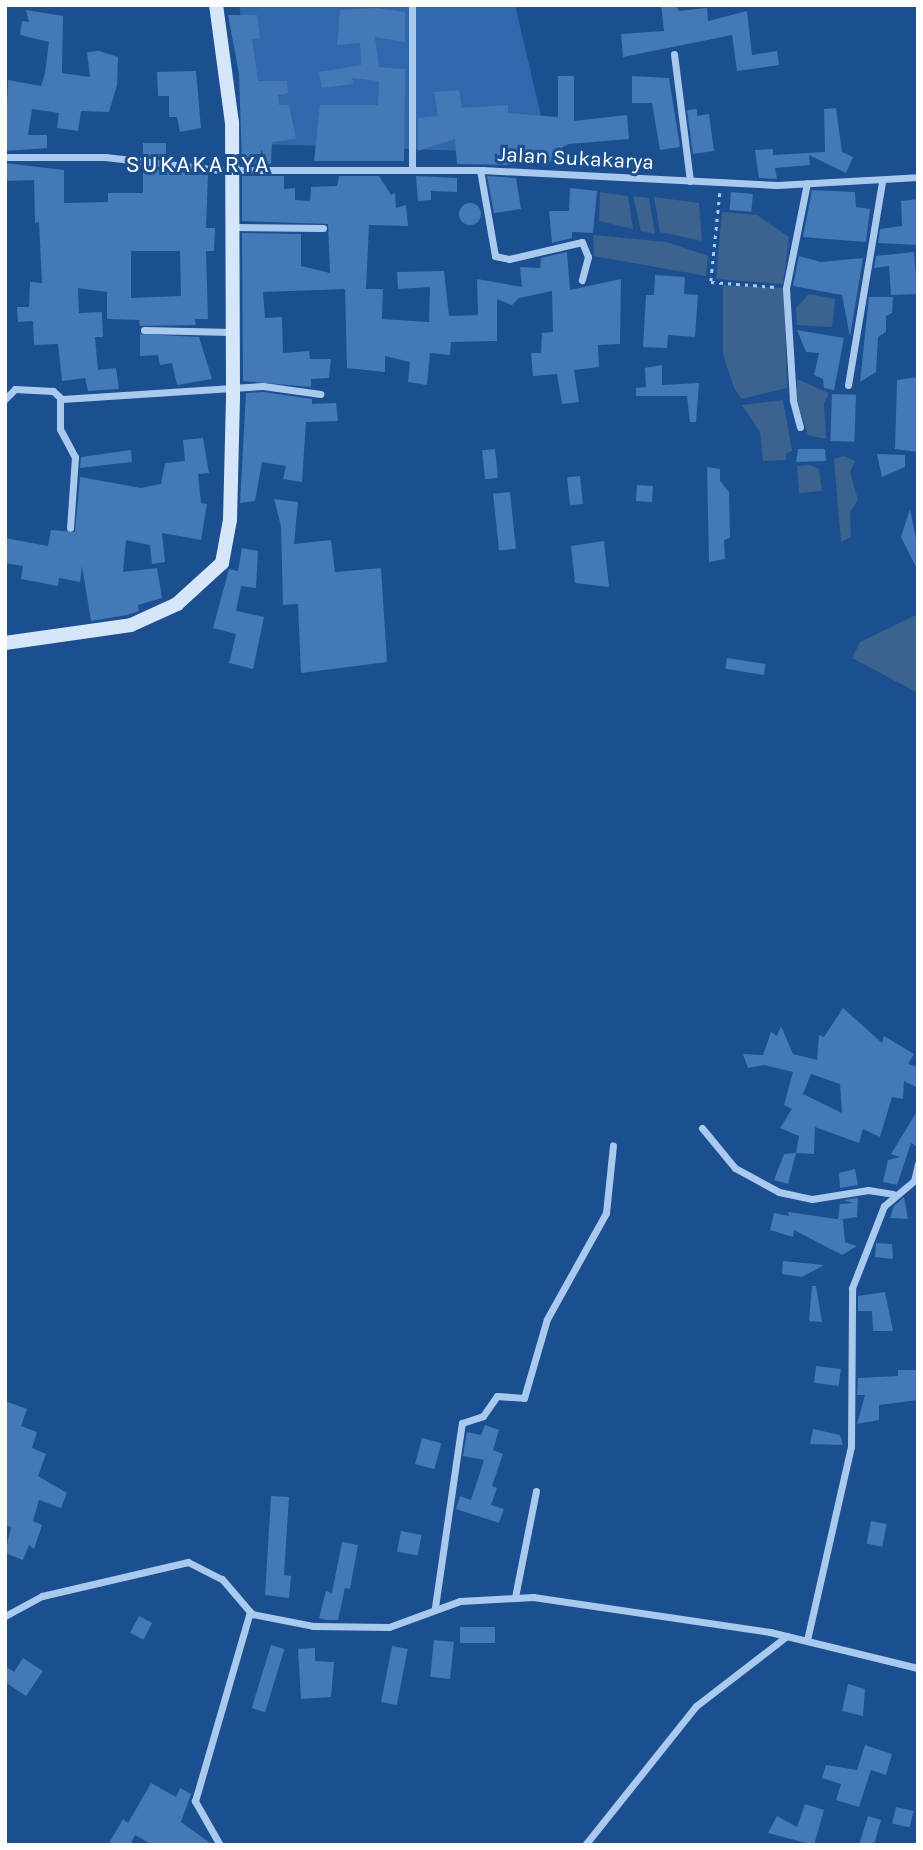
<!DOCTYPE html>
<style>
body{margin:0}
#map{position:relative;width:923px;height:1850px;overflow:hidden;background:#1b4f8f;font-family:Karla,sans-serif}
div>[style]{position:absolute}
.green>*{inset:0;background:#2e69ad}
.water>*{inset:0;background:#3c6290}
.building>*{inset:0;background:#4478b7;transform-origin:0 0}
.round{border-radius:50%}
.path>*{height:2.5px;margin-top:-1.25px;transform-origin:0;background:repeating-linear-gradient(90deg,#a9c9ee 0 3.5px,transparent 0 8.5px)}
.minor>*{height:7px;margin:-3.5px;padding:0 3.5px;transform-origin:3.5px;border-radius:3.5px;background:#a9c9ee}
.secondary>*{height:14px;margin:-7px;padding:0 7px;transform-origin:7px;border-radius:7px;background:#d6e6fa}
span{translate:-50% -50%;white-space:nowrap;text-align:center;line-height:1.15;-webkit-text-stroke:6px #1b4f8f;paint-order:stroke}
.street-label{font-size:21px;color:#fff}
.quarter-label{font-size:24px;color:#fff;letter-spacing:2px}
.frame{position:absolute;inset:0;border:7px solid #fff;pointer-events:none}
</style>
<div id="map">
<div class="green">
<div style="clip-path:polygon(239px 5px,515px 5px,550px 154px,261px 144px)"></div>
</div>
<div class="water">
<div style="clip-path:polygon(600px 192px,628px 196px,633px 229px,599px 221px)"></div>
<div style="clip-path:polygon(633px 196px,649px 198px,655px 234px,641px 231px)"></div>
<div style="clip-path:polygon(654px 197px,699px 203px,702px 241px,660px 232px)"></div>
<div style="clip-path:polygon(722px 212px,757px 215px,789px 237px,783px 284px,716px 279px)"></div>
<div style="clip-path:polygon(593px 235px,667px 242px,708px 256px,706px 276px,594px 256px)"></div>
<div style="clip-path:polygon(723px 285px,784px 288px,787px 388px,742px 399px,734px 388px,723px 354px)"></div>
<div style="clip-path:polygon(809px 294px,835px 299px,832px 327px,797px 325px,796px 308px)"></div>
<div style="clip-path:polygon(797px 379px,829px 393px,824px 404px,826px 439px,808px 435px,796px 399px)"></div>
<div style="clip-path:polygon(783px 400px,792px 451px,786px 453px,786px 460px,763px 461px,760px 432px,742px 405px)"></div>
<div style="clip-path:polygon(844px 456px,855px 461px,850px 472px,858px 500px,850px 512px,851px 537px,841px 542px,834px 459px)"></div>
<div style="clip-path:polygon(810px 465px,819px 469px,822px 491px,799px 493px,797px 466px)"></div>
<div style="clip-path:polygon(918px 614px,918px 693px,852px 658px,860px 642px)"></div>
</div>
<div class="building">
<div style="clip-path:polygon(661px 5px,676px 5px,679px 11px,707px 8px,708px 21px,747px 11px,752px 55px,777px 51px,779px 65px,737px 71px,732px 35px,623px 57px,621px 34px,664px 31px)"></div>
<div style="clip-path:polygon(376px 8px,405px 12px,405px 42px,375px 37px,379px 67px,405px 69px,404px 161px,314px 161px,320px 105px,378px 105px,379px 81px,352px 78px,353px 84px,322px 88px,319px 72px,361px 65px,360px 43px,337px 45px,340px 10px)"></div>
<div style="clip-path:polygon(26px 10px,63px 16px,62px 73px,90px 77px,87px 52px,99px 51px,118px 57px,117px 85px,109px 112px,81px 111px,78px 131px,57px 128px,59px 113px,32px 109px,28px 135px,47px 135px,47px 148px,5px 151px,8px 80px,41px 86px,45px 73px,49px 42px,20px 35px,22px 21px,29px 22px)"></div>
<div style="clip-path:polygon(228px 15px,257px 15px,260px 38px,252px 39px,258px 81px,287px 81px,288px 93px,278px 95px,279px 105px,289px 105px,296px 139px,272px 142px,271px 164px,242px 164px,239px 74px)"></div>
<div style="clip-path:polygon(196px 71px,201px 128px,180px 132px,177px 117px,169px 117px,169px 96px,158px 96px,157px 72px)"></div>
<div style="clip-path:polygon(558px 76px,574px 76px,574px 121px,627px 115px,629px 139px,569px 144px,557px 150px,558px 161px,514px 165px,457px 164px,455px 139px,418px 151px,418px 118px,438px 116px,434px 92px,459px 90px,462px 108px,508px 105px,508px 113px,558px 117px)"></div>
<div style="clip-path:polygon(632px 76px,669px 78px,680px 147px,660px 150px,652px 103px,632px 103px)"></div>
<div style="clip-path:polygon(836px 108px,842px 152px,853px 157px,846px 173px,809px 155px,810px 165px,775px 168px,777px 179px,759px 178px,755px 150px,773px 149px,773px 155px,825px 152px,824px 109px)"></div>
<div style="clip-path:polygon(697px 109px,697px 116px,709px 114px,714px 151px,693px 154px,687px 110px)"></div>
<div style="clip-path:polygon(143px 143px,166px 143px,166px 158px,143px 155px)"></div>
<div style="clip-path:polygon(evenodd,5px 163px,64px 170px,64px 203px,108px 202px,108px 193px,143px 193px,143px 168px,208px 175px,206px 228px,215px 228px,214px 251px,206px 251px,208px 319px,195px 319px,196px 325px,140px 326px,139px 320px,107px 319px,107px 292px,78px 288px,79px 313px,102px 312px,103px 337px,95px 337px,98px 370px,116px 368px,119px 389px,88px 391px,85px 378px,62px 381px,58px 344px,34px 345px,33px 321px,18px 322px,17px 307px,29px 307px,30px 282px,42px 283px,39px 222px,35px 223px,34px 180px,5px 181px,5px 163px,131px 251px,180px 251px,181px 296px,131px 298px,131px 251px)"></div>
<div style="clip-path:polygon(242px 176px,284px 176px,284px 189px,295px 188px,295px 200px,310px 201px,311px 187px,337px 186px,339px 176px,379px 176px,391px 195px,395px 193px,396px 208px,406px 205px,408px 226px,369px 225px,366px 289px,383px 289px,382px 319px,429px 322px,430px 287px,398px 289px,397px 272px,444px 271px,449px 316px,478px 315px,477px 279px,522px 287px,520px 267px,540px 268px,541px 258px,567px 252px,570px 290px,621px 279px,620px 344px,598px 345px,599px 367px,574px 370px,579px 402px,562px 404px,557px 374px,533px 376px,531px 353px,541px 353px,542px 333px,553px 332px,552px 291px,519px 298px,512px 305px,497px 299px,497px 341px,451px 342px,450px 355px,430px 353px,427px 385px,408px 382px,410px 362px,385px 356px,385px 372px,347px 368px,345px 289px,263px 292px,265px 318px,282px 317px,283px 353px,309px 351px,310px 359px,331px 359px,329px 378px,311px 379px,311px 387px,243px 381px,242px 233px,301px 234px,301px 266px,330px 273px,328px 224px,242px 221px)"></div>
<div style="clip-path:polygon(416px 176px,457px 178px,457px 192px,431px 191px,431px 200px,418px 201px)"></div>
<div style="clip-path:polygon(487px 176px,516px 178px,521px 209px,494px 213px)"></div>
<div style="clip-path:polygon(570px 188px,597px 191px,593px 233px,572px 232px,572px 238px,552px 243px,549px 211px,569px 211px)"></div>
<div style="clip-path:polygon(812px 190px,855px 192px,856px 207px,870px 209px,866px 242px,803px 237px)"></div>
<div style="left:731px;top:192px;width:22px;height:18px;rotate:5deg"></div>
<div style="clip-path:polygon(918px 199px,918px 245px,878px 243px,880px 229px,902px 226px,901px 201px)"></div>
<div class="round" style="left:459px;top:203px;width:22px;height:22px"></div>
<div style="clip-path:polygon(914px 252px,917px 294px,891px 295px,889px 266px,874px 268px,876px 256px)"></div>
<div style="clip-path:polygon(799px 256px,821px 262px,863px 258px,850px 337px,842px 295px,793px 286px)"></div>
<div style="clip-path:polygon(655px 275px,685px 277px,684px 294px,698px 295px,695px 337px,668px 335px,667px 348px,643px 347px,646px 295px,654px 295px)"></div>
<div style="clip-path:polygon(869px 297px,893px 297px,892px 313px,886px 316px,886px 332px,878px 337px,876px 372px,860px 382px)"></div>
<div style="clip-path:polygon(797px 330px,844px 338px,834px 390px,824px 388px,823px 379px,814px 375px,819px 353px,806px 352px)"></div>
<div style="clip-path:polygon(140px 334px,199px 337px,212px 379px,177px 385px,172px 363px,160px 365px,158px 355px,140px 356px)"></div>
<div style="clip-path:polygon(662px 365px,662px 385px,699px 383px,696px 422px,690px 422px,687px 396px,636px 396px,636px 388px,646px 387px,645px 368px)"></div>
<div style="clip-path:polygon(918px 377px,918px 452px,895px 449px,897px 380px)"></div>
<div style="clip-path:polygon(263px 392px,312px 399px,312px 404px,336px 403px,338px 421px,306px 422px,302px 482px,283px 479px,286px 466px,262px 462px,255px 501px,240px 503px,246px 393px)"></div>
<div style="left:832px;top:394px;width:24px;height:47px;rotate:2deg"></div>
<div style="clip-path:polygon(203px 438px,209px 473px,198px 474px,201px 503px,207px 504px,201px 540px,162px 533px,165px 562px,152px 564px,150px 545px,126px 540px,123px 572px,157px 568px,162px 598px,138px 605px,139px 611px,127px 615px,91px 621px,82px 566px,80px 582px,59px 578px,58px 586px,21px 579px,23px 566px,5px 563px,5px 538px,48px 546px,51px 530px,75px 532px,80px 477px,141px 488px,161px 484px,165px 463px,185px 461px,183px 440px)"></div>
<div style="left:495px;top:449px;width:29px;height:13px;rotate:84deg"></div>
<div style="clip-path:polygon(798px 449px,825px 449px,826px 461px,796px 462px)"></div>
<div style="clip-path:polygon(131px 450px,132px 462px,80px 468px,81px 457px)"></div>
<div style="clip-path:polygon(877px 454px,905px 455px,905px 467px,882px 477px)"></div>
<div style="clip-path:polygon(707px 467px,720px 469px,720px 481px,729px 492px,730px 538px,724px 540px,725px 559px,709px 562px)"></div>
<div style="left:580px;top:476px;width:28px;height:13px;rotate:84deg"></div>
<div style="left:637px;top:485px;width:16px;height:16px;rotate:4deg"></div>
<div style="left:510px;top:492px;width:57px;height:17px;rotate:84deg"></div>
<div style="clip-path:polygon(274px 499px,298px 502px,294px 544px,331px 540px,335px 572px,381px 568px,387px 662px,301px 673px,298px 604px,283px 605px,281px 526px)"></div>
<div style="clip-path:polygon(910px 509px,918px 550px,918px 571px,901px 537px)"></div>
<div style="clip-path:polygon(604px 541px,609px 587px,575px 583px,571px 546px)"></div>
<div style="clip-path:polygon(242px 548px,258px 551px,256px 588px,241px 586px,236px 611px,264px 617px,253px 669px,229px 663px,236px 634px,213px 628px,229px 569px,238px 571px)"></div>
<div style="left:727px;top:658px;width:39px;height:11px;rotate:9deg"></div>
<div style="clip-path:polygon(evenodd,843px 1008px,882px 1043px,884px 1036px,914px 1054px,908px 1064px,918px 1067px,918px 1088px,904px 1081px,903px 1099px,892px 1097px,880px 1137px,863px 1129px,859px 1143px,815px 1127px,814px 1154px,796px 1153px,799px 1136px,780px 1128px,792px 1109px,784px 1105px,793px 1072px,764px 1065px,748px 1068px,743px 1054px,763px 1055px,771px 1032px,777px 1036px,781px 1026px,793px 1054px,817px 1060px,819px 1035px,824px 1037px,843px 1008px,811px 1074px,840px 1084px,842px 1113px,803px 1094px,811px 1074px)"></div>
<div style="clip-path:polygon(916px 1113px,918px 1147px,911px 1143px,897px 1185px,883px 1182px,888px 1160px,900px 1157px,891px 1154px)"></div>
<div style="clip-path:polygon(796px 1153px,788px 1184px,774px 1180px,784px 1154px)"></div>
<div style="clip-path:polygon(855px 1169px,858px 1185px,840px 1188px,839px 1173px)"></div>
<div style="clip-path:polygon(904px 1197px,908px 1219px,890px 1218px,894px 1206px)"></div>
<div style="clip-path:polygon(858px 1198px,857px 1217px,838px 1220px,840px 1204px,853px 1203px,843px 1200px)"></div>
<div style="clip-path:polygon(788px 1212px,843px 1220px,845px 1242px,857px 1246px,842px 1255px,794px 1230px,793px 1237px,770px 1230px,774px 1213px,789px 1216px)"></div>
<div style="clip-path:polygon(876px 1243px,892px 1244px,893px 1259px,875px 1257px)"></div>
<div style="clip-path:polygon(783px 1261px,824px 1265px,802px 1277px,782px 1274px)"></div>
<div style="clip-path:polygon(812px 1286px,816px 1286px,822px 1322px,809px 1321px)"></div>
<div style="clip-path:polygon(885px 1292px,893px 1331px,873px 1331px,872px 1311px,858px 1311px,858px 1296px)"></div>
<div style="left:816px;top:1366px;width:25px;height:17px;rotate:7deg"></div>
<div style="clip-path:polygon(898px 1370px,918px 1370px,918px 1400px,879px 1405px,879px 1420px,857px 1424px,865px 1395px,857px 1395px,858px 1378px,898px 1376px)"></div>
<div style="clip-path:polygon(5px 1401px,27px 1409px,21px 1426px,37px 1432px,32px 1448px,46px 1454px,38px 1476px,67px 1493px,61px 1508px,39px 1500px,33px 1521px,42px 1525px,34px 1549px,29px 1545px,23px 1560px,5px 1553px,11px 1527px,5px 1525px)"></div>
<div style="clip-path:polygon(485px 1425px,499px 1430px,493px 1450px,503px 1454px,492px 1486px,497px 1488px,491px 1505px,504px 1509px,499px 1523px,456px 1509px,460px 1496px,471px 1500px,484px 1460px,463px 1456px,467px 1432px,481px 1435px)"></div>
<div style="clip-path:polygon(813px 1429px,840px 1435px,843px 1445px,810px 1444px)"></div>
<div style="left:422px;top:1438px;width:20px;height:27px;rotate:15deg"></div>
<div style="clip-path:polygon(271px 1496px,289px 1497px,284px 1575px,291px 1576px,289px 1598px,265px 1595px)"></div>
<div style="left:871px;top:1521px;width:16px;height:23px;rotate:11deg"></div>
<div style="left:401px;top:1531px;width:21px;height:21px;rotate:11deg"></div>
<div style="clip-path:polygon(342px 1542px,358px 1545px,350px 1589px,345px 1588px,338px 1620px,326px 1620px,319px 1618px,326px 1591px,332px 1593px)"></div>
<div style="left:139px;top:1616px;width:15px;height:19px;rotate:28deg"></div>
<div style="left:460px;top:1627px;width:35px;height:16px"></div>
<div style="left:434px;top:1640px;width:20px;height:37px;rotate:6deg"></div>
<div style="left:271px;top:1645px;width:14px;height:66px;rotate:17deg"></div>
<div style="left:392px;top:1646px;width:16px;height:57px;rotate:11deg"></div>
<div style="clip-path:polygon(315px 1648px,315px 1661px,334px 1662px,331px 1697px,301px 1699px,298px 1649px)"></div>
<div style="clip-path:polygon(23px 1658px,43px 1671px,26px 1696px,5px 1682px,5px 1666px,14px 1672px)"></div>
<div style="clip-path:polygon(848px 1684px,865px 1689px,863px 1716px,842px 1711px)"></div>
<div style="clip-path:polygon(865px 1745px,892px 1754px,886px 1775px,871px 1770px,859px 1807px,836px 1800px,841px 1784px,822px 1778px,826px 1765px,857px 1770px)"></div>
<div style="clip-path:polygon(151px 1783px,176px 1797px,180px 1788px,191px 1794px,181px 1822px,213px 1845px,153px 1845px,135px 1835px,130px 1845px,108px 1845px,123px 1819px,128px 1823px)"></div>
<div style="clip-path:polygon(805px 1804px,824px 1810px,814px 1845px,768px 1833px,777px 1816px,797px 1827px)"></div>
<div style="left:896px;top:1807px;width:18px;height:17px;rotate:13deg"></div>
<div style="clip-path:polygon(868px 1816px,881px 1820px,874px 1845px,859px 1845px)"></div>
</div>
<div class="path">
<div style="left:720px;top:193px;width:89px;rotate:95.8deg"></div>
<div style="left:711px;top:282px;width:65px;rotate:4.4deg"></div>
</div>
<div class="minor">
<div style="left:674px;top:54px;width:128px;rotate:82.8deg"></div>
<div style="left:5px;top:157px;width:100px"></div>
<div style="left:105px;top:157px;width:115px;rotate:6.5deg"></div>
<div style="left:219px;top:170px;width:263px"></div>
<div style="left:482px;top:170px;width:295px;rotate:2.9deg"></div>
<div style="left:777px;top:185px;width:141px;rotate:-3.2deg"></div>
<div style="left:412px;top:169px;width:164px;rotate:-90deg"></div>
<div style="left:480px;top:170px;width:87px;rotate:80.1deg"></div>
<div style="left:495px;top:256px;width:14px;rotate:12deg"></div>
<div style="left:509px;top:259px;width:75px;rotate:-13.1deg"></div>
<div style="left:582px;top:242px;width:16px;rotate:68deg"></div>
<div style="left:588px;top:257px;width:24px;rotate:105deg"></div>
<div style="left:232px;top:227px;width:91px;rotate:0.6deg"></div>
<div style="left:144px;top:330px;width:88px;rotate:1.3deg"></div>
<div style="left:848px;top:385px;width:206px;rotate:-80.5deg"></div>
<div style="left:60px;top:398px;width:31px;rotate:90deg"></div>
<div style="left:60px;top:429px;width:32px;rotate:62deg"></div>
<div style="left:75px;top:457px;width:71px;rotate:94deg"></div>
<div style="left:5px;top:399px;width:14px;rotate:-45deg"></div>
<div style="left:15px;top:389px;width:38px;rotate:3deg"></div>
<div style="left:53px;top:391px;width:12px;rotate:42deg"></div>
<div style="left:62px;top:399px;width:201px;rotate:-3.7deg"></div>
<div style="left:263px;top:386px;width:58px;rotate:8deg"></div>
<div style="left:800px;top:427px;width:28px;rotate:-105deg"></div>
<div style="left:793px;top:400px;width:112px;rotate:-93.6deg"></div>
<div style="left:786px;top:288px;width:107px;rotate:-78.7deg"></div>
<div style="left:702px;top:1128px;width:52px;rotate:50.5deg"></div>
<div style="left:735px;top:1168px;width:50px;rotate:28.6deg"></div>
<div style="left:779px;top:1192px;width:34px;rotate:12deg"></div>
<div style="left:812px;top:1199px;width:57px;rotate:-9.1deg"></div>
<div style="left:868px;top:1190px;width:25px;rotate:9deg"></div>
<div style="left:515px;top:1597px;width:108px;rotate:-78.8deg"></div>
<div style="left:435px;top:1607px;width:186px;rotate:-81.7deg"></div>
<div style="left:462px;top:1423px;width:22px;rotate:-18deg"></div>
<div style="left:483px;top:1416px;width:24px;rotate:-55deg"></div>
<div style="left:497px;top:1396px;width:27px;rotate:4deg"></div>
<div style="left:524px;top:1398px;width:82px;rotate:-73.8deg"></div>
<div style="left:547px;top:1319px;width:121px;rotate:-60.9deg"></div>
<div style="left:606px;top:1213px;width:68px;rotate:-84.1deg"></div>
<div style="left:5px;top:1616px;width:42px;rotate:-28.4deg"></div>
<div style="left:42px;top:1596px;width:150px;rotate:-13.1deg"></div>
<div style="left:188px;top:1562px;width:38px;rotate:27deg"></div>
<div style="left:222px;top:1579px;width:46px;rotate:49.4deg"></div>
<div style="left:252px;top:1614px;width:62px;rotate:11.1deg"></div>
<div style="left:313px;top:1626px;width:76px;rotate:0.8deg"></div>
<div style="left:389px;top:1627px;width:76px;rotate:-20.1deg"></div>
<div style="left:460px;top:1601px;width:73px;rotate:-3.1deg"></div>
<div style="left:533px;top:1597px;width:240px;rotate:8.4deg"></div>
<div style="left:770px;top:1632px;width:152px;rotate:13.7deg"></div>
<div style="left:807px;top:1640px;width:198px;rotate:-77.2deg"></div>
<div style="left:851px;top:1447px;width:159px;rotate:-89.6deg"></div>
<div style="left:852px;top:1288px;width:88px;rotate:-68.7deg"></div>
<div style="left:884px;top:1206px;width:39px;rotate:-40deg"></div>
<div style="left:914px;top:1181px;width:18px;rotate:-77deg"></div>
<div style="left:220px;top:1845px;width:51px;rotate:-119.6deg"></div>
<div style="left:195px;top:1801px;width:197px;rotate:-73.8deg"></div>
<div style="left:585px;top:1845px;width:178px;rotate:-51.4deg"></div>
<div style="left:696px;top:1706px;width:115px;rotate:-37.6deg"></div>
</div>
<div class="secondary">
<div style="left:5px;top:643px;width:127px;rotate:-8.1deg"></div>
<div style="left:131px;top:625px;width:51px;rotate:-24.5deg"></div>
<div style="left:177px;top:604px;width:61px;rotate:-42.3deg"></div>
<div style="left:222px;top:563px;width:44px;rotate:-79.5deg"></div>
<div style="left:230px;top:520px;width:126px;rotate:-88.6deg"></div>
<div style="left:233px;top:394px;width:271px;rotate:-90.2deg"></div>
<div style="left:232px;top:123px;width:119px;rotate:-97.7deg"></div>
</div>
<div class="street-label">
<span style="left:576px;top:158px;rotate:3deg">Jalan Sukakarya</span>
</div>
<div class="quarter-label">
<span style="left:198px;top:165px">SUKAKARYA</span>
</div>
<div class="frame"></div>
</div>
